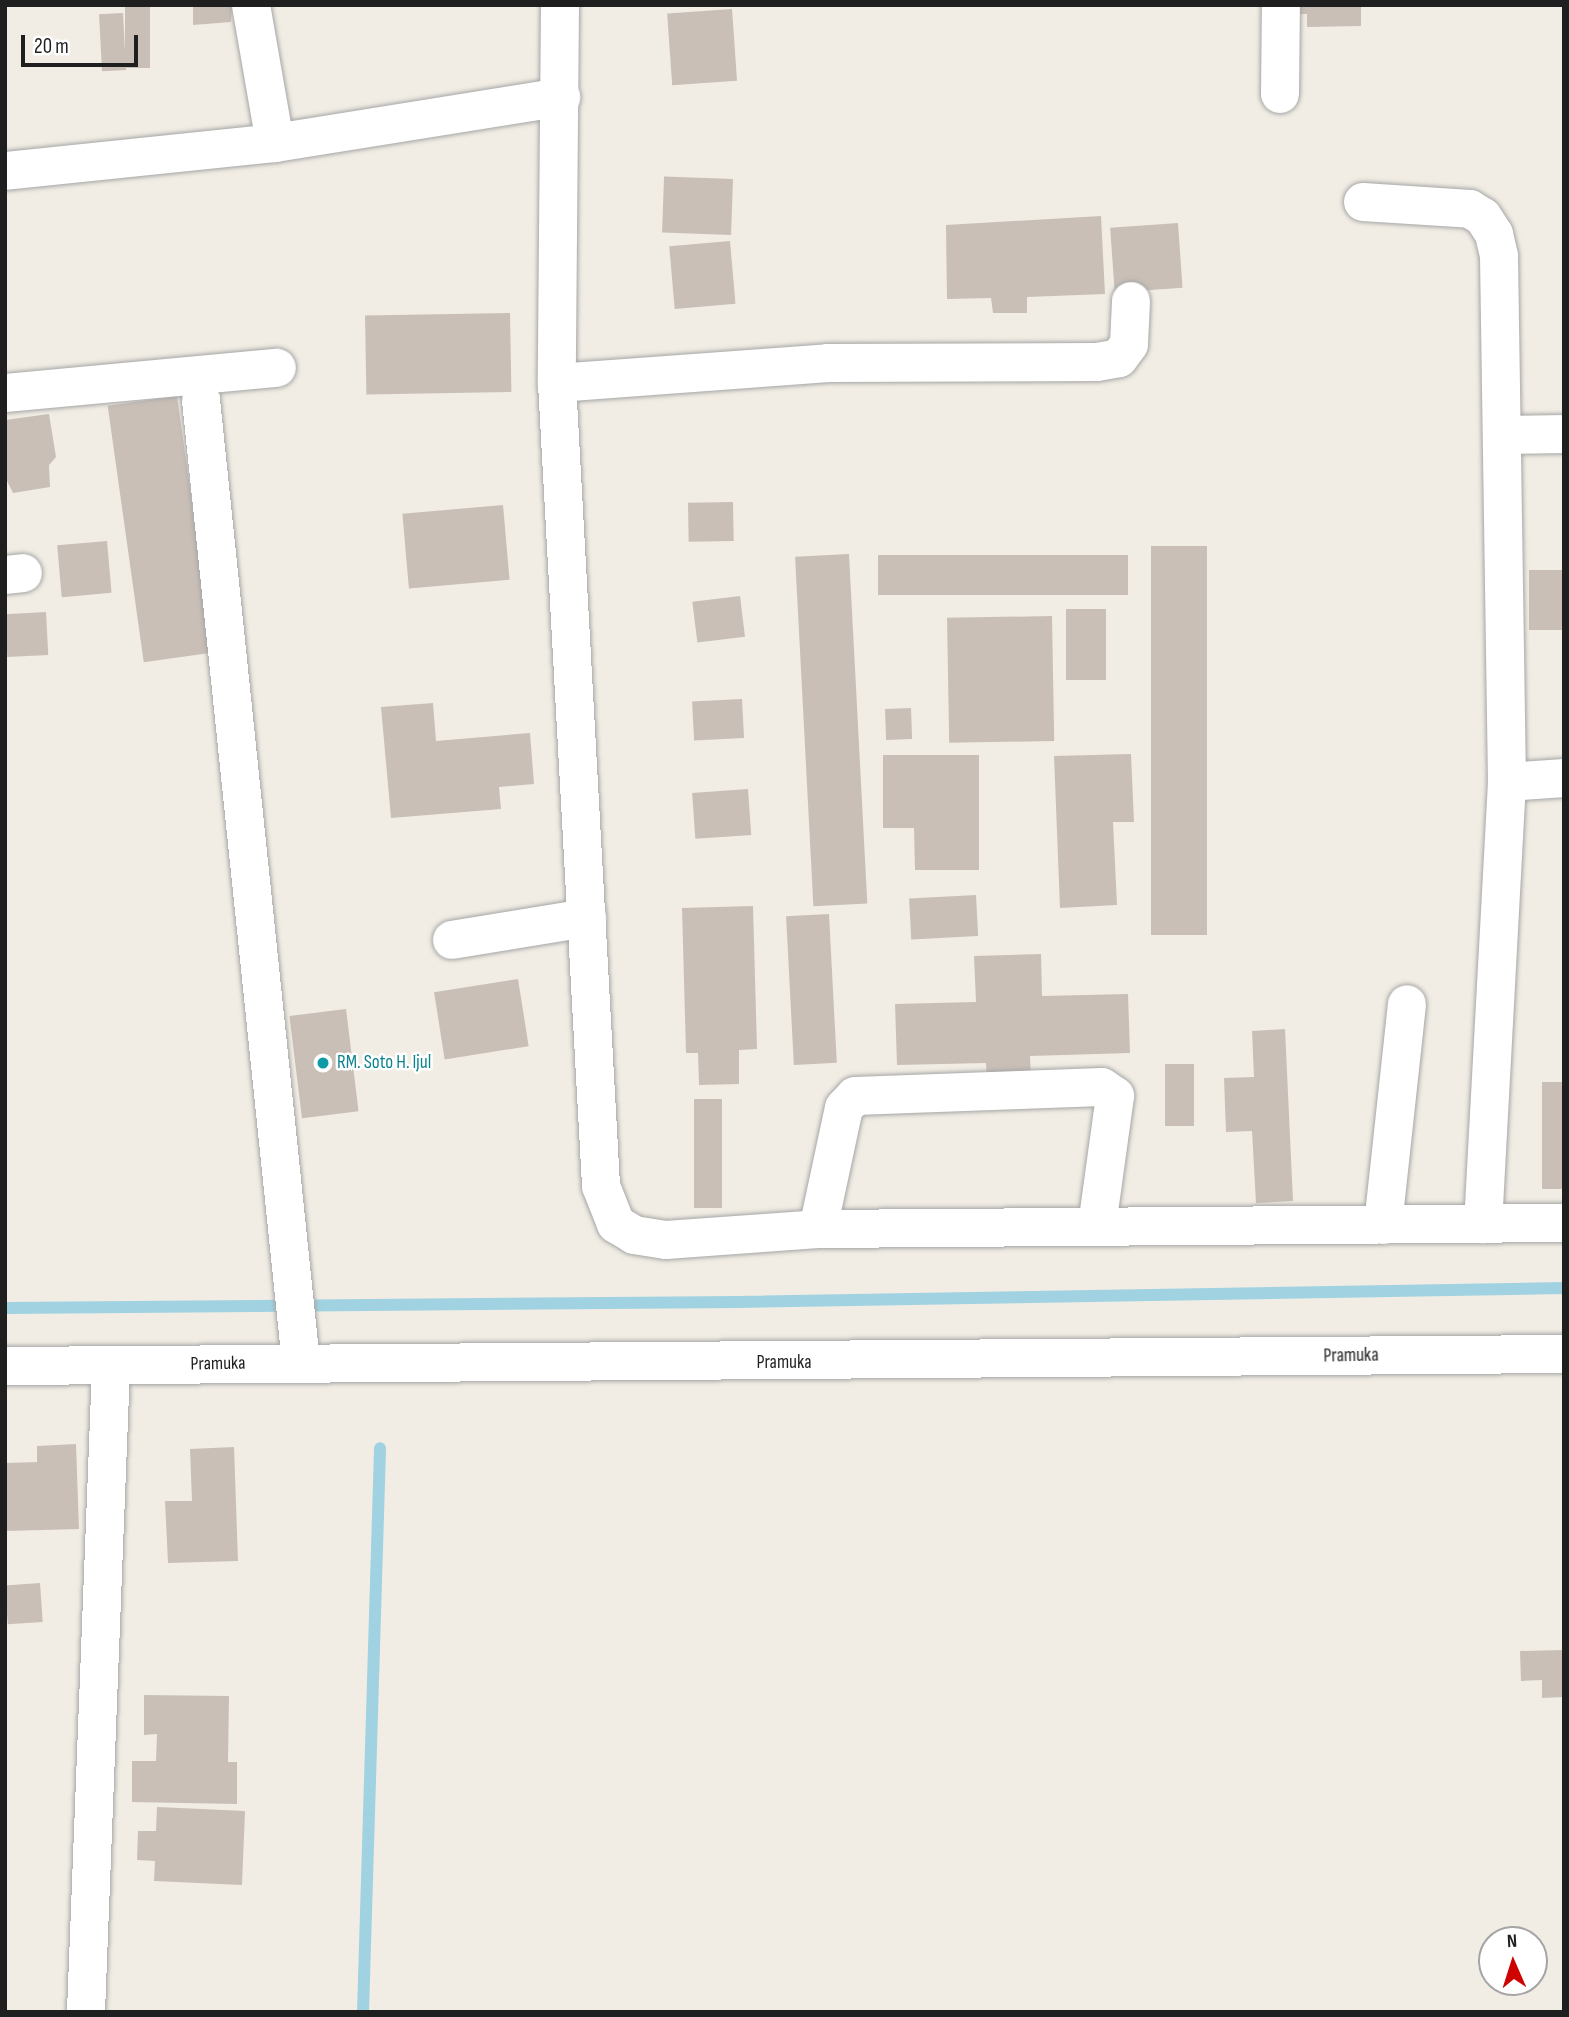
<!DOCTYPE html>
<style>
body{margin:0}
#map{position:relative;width:1569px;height:2017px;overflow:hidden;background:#f1ede4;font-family:"Sofia Sans Condensed",sans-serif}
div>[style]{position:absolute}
.stream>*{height:12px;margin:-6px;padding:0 6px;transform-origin:6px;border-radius:6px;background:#a1d2e1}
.building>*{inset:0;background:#c9bfb7;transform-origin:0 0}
.roads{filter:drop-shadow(0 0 2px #a6a6a6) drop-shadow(0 0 2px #a6a6a6)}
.minor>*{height:38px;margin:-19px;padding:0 19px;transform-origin:19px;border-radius:19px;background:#fff}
.dots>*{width:19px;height:19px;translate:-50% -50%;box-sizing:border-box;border:4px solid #fff;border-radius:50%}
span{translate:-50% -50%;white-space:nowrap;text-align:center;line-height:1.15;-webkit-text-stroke:5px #fff;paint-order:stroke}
.culture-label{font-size:19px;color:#0d838f}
.left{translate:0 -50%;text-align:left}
.street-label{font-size:19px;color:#1f1f1f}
.frame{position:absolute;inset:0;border:7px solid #1f1f1f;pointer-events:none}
.north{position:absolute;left:1478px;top:1926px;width:70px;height:70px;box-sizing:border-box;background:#fff;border:2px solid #a5a5a5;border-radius:50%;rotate:357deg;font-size:19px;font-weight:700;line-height:28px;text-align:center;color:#1f1f1f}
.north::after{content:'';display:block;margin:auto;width:24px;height:32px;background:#ce0300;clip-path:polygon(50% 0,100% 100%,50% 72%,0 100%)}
.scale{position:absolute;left:21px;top:35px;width:117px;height:32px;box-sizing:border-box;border:4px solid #1f1f1f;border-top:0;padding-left:9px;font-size:21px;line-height:24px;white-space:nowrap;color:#1f1f1f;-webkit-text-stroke:5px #fff;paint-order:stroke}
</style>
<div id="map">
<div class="stream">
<div style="left:5px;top:1308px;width:733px;rotate:-0.47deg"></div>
<div style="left:738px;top:1302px;width:826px;rotate:-0.97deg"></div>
<div style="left:363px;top:2012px;width:564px;rotate:-88.27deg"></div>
</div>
<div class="building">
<div style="left:125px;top:5px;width:25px;height:63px"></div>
<div style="clip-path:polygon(193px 5px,232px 5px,231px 22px,193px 25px)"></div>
<div style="clip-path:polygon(1290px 5px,1361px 5px,1361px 26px,1307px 27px,1307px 14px,1291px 14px)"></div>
<div style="left:732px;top:9px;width:72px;height:65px;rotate:86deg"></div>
<div style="left:123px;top:13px;width:57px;height:24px;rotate:87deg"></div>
<div style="left:733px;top:179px;width:56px;height:69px;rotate:92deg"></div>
<div style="clip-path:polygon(1101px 216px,1105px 294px,1027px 297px,1027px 313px,993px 313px,991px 298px,947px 299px,946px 225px)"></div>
<div style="left:1178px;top:223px;width:65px;height:68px;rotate:86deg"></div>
<div style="left:730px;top:241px;width:63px;height:61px;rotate:85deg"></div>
<div style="left:510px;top:313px;width:79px;height:145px;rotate:89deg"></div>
<div style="left:177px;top:396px;width:259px;height:70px;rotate:82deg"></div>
<div style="clip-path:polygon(49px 414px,56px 457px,49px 465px,50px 487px,13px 493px,5px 477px,5px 420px)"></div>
<div style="left:733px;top:502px;width:39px;height:45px;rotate:89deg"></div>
<div style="left:503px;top:505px;width:75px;height:101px;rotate:85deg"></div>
<div style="left:107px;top:541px;width:52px;height:50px;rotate:85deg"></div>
<div style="left:1207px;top:546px;width:389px;height:56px;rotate:90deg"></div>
<div style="left:849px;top:554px;width:350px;height:54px;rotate:87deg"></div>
<div style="left:878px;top:555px;width:250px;height:40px"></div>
<div style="left:1564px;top:570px;width:60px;height:35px;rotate:90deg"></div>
<div style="left:740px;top:596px;width:41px;height:48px;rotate:83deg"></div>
<div style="left:1066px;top:609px;width:40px;height:71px"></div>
<div style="left:46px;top:612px;width:43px;height:41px;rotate:87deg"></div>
<div style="left:1052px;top:616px;width:125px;height:105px;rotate:89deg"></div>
<div style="left:742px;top:699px;width:39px;height:50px;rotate:87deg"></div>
<div style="clip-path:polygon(433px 703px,436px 741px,530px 733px,534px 784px,499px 787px,501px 809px,391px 818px,381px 707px)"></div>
<div style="left:911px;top:708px;width:31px;height:26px;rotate:88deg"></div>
<div style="clip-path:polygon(1131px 754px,1134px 822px,1113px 822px,1117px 905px,1060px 908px,1054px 756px)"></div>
<div style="clip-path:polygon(883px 755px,979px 755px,979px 870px,915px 870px,914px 828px,883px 828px)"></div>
<div style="left:748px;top:789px;width:46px;height:56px;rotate:86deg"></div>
<div style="left:976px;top:895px;width:41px;height:67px;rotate:87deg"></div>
<div style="clip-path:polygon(753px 906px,757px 1049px,739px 1050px,739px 1084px,699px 1085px,698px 1053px,686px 1053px,682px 908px)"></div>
<div style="left:829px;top:914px;width:149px;height:43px;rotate:87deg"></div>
<div style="clip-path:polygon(1041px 954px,1042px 996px,1128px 994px,1130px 1053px,1030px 1056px,1031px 1081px,987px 1082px,986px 1063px,897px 1065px,895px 1004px,976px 1002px,974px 956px)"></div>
<div style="left:518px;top:979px;width:68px;height:85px;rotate:81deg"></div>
<div style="left:346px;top:1009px;width:103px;height:57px;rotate:83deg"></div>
<div style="clip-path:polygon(1285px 1029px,1293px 1201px,1256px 1203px,1252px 1131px,1226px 1132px,1224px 1078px,1254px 1077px,1252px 1031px)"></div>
<div style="left:1165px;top:1064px;width:29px;height:62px"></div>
<div style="left:1542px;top:1082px;width:22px;height:107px"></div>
<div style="left:694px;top:1099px;width:28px;height:109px"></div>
<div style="clip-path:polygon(76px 1444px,79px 1529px,5px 1531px,5px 1463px,37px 1462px,37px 1446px)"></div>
<div style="clip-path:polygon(234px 1447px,238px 1561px,168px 1563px,165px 1501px,192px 1501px,190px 1449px)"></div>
<div style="left:40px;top:1583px;width:39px;height:35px;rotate:86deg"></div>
<div style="clip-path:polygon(1564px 1650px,1564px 1697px,1542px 1698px,1542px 1680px,1521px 1681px,1520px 1651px)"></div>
<div style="clip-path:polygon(144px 1695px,229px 1696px,228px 1762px,237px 1762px,237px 1804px,132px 1802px,132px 1761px,156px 1761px,157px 1734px,144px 1735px)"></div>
<div style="clip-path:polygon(157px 1807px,245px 1811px,242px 1885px,154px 1881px,155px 1861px,137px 1860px,138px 1831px,156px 1831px)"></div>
</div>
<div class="roads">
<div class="minor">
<div style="left:251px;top:5px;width:140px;rotate:80.1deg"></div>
<div style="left:560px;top:5px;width:378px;rotate:90.5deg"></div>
<div style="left:557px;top:383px;width:804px;rotate:86.86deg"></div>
<div style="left:601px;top:1186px;width:41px;rotate:68.5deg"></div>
<div style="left:616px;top:1224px;width:21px;rotate:31deg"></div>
<div style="left:634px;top:1235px;width:32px;rotate:9deg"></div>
<div style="left:666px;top:1240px;width:152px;rotate:-4.1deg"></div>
<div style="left:818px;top:1229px;width:746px;rotate:-0.46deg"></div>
<div style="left:1280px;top:94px;width:89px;rotate:-89.4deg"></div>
<div style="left:5px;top:171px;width:271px;rotate:-5.9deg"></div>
<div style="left:275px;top:143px;width:290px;rotate:-9.1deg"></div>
<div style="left:1363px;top:202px;width:107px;rotate:3.7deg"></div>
<div style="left:1470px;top:209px;width:15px;rotate:32deg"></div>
<div style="left:1483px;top:217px;width:20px;rotate:57deg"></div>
<div style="left:1494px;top:234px;width:23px;rotate:77deg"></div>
<div style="left:1499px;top:256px;width:526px;rotate:89.13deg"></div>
<div style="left:1507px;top:782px;width:443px;rotate:93.1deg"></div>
<div style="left:557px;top:383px;width:272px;rotate:-4.2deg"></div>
<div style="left:828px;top:363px;width:269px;rotate:-0.2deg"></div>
<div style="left:1097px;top:362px;width:22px;rotate:-10deg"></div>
<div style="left:1119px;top:358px;width:17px;rotate:-54deg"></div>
<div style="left:1129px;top:344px;width:43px;rotate:-87.3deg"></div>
<div style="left:5px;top:393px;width:273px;rotate:-5.3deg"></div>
<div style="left:201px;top:400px;width:967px;rotate:84.07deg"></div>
<div style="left:1505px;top:435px;width:59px;rotate:-1deg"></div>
<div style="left:5px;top:575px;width:18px;rotate:-6deg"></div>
<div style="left:1507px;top:782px;width:57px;rotate:-4deg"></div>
<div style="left:452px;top:940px;width:137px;rotate:-9.3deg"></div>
<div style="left:1383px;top:1225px;width:222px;rotate:-83.8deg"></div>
<div style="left:818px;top:1229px;width:124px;rotate:-77.9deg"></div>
<div style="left:844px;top:1108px;width:16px;rotate:-47deg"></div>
<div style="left:855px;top:1096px;width:247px;rotate:-2.1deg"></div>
<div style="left:1102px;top:1087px;width:16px;rotate:35deg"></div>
<div style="left:1115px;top:1096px;width:131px;rotate:97.9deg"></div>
<div style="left:5px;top:1366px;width:1559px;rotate:-0.44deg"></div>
<div style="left:86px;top:2012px;width:645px;rotate:-87.78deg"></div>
</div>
</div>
<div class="dots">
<div style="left:323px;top:1063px;background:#0f9aa8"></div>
</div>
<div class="culture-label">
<span class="left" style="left:337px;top:1063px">RM. Soto H. Ijul</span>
</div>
<div class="street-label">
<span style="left:1351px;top:1356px;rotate:-1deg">Pramuka</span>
<span style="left:784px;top:1363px">Pramuka</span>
<span style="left:218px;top:1364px;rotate:-1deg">Pramuka</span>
</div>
<div class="frame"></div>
<div class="north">N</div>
<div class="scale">20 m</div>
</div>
